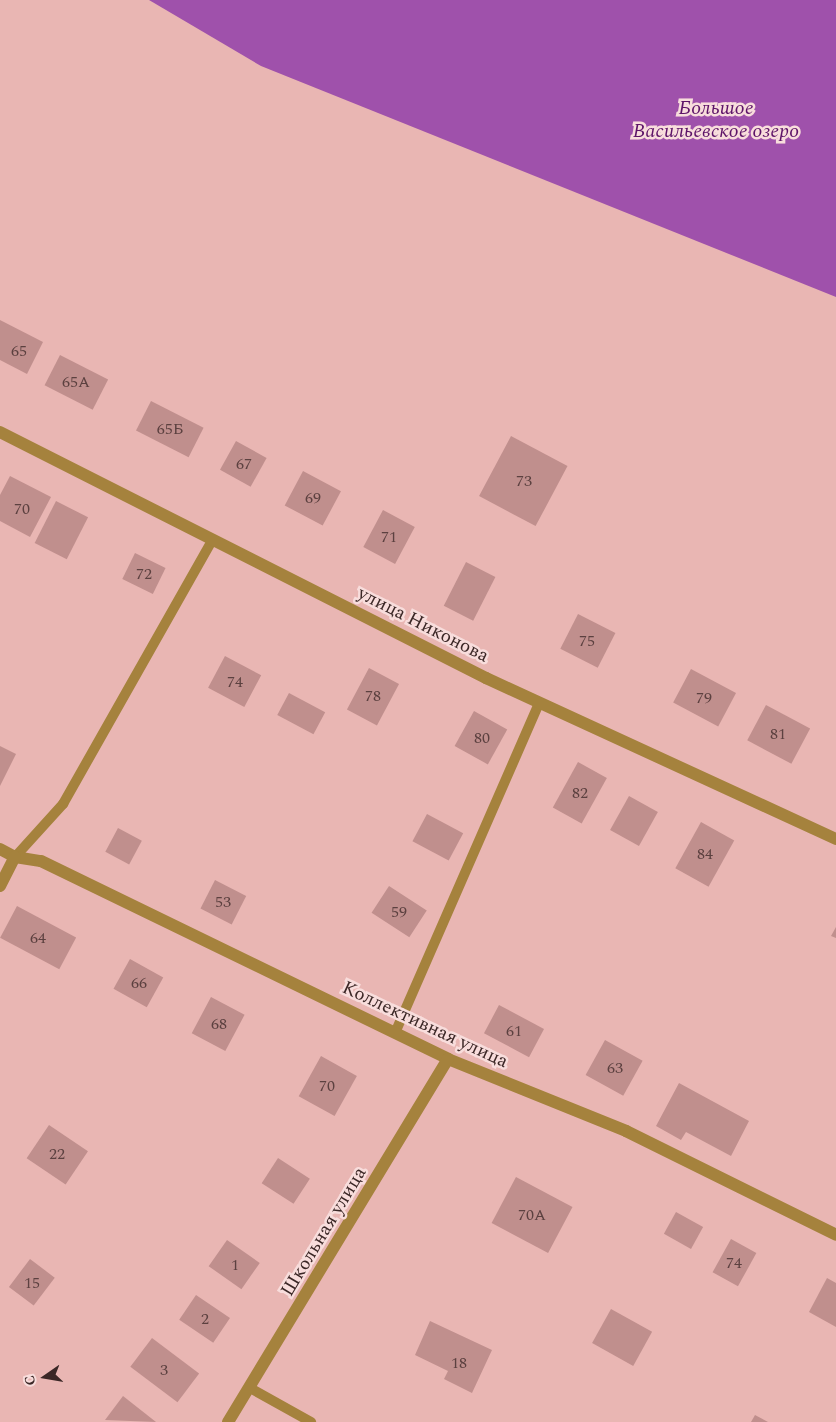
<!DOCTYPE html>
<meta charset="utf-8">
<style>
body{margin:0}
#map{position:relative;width:836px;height:1422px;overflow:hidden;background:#e9b6b3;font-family:Spectral,serif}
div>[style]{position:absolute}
.water>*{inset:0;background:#9f51ab}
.building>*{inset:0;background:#c08f8d;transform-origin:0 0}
.service>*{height:10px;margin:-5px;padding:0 5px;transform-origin:5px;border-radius:5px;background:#a5823d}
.minor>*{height:12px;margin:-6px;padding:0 6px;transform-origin:6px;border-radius:6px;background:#a5823d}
span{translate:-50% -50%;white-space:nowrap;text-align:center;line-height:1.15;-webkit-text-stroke:5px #f8dddc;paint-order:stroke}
.number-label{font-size:16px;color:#5c4140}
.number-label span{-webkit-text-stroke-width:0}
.street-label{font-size:19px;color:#3b2726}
.water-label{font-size:20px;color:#5d1368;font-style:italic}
.north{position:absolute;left:20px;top:1352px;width:50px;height:50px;-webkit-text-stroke:4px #f8dddc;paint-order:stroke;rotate:257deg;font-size:14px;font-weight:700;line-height:20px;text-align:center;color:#3b2726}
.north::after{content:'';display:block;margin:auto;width:18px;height:22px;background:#3b2726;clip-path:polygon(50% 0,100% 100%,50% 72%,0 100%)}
</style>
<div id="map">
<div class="water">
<div style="clip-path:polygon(149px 0,836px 0,836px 297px,261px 66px)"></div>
</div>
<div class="building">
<div style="clip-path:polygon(0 320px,43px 342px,27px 374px,0 360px)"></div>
<div style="left:60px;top:355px;width:54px;height:34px;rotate:27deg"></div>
<div style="left:151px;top:401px;width:59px;height:33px;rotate:27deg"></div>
<div style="left:511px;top:436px;width:64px;height:68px;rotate:28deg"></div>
<div style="left:236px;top:441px;width:35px;height:33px;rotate:29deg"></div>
<div style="left:303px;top:471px;width:43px;height:39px;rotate:28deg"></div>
<div style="clip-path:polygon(10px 476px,51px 497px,30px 537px,0 521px,0 495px)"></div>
<div style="left:56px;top:501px;width:36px;height:47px;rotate:27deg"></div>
<div style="left:383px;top:510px;width:36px;height:42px;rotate:28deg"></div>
<div style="left:135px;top:553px;width:34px;height:29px;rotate:26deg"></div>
<div style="left:466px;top:562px;width:33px;height:49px;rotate:27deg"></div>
<div style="left:578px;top:614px;width:42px;height:39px;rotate:27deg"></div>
<div style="left:225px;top:656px;width:41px;height:36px;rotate:28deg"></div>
<div style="left:369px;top:668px;width:34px;height:47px;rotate:28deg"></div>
<div style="left:691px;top:669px;width:51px;height:38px;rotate:28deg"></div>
<div style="left:289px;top:693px;width:41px;height:25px;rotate:28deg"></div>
<div style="left:766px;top:705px;width:50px;height:40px;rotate:28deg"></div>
<div style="left:474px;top:711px;width:38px;height:40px;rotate:29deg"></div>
<div style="clip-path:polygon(0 746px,16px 754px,0 786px)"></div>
<div style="left:578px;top:762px;width:33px;height:52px;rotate:29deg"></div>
<div style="left:629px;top:796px;width:33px;height:39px;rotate:29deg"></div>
<div style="left:427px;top:814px;width:41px;height:31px;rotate:28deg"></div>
<div style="left:701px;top:822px;width:38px;height:53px;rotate:29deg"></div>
<div style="left:118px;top:828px;width:27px;height:27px;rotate:28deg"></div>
<div style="left:215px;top:880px;width:35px;height:32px;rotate:27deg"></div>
<div style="left:389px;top:886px;width:45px;height:32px;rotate:33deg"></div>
<div style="left:17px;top:906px;width:67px;height:36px;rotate:28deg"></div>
<div style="clip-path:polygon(836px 927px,836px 938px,831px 936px)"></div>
<div style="left:130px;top:959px;width:38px;height:34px;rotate:29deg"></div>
<div style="left:211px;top:997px;width:38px;height:41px;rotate:28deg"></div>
<div style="left:499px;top:1005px;width:51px;height:32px;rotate:28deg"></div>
<div style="left:605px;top:1040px;width:43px;height:40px;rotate:29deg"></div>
<div style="left:321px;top:1056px;width:41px;height:46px;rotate:29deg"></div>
<div style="clip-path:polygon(679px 1083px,749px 1121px,731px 1156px,686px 1132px,681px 1140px,656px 1126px)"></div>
<div style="left:49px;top:1125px;width:47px;height:40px;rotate:34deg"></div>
<div style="left:278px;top:1158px;width:38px;height:30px;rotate:33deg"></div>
<div style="left:516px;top:1177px;width:64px;height:52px;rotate:28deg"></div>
<div style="left:676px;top:1212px;width:31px;height:25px;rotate:29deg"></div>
<div style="left:731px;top:1239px;width:29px;height:38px;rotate:29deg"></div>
<div style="left:227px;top:1240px;width:40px;height:32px;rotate:35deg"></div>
<div style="left:30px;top:1259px;width:31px;height:35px;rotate:37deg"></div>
<div style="clip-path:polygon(827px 1278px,836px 1283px,836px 1327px,809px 1312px)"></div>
<div style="left:196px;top:1295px;width:41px;height:30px;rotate:34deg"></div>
<div style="left:611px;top:1309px;width:47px;height:39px;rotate:29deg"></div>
<div style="clip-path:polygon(430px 1321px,492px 1350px,472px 1393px,444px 1379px,448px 1371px,415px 1355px)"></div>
<div style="left:152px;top:1338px;width:59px;height:36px;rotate:37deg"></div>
<div style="clip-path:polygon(123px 1396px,156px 1422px,105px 1420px)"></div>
<div style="clip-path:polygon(755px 1415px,768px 1422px,751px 1422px)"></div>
</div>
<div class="service">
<div style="left:15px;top:857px;width:72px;rotate:-47.8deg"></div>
<div style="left:63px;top:804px;width:302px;rotate:-60.5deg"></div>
<div style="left:395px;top:1033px;width:360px;rotate:-66.4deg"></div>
<div style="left:250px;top:1388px;width:70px;rotate:29.1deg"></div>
</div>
<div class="minor">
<div style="left:0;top:432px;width:545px;rotate:26.85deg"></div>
<div style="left:486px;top:678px;width:385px;rotate:24.7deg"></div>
<div style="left:0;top:849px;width:17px;rotate:28deg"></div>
<div style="left:15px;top:857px;width:26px;rotate:9deg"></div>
<div style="left:41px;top:861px;width:453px;rotate:25.9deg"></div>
<div style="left:448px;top:1059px;width:192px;rotate:22deg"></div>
<div style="left:626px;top:1131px;width:234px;rotate:26.3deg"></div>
<div style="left:0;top:886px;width:33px;rotate:-63deg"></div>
<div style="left:228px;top:1422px;width:424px;rotate:-58.8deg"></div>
</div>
<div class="number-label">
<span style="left:19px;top:351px">65</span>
<span style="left:76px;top:382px">65А</span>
<span style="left:170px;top:429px">65Б</span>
<span style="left:244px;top:464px">67</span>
<span style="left:524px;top:481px">73</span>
<span style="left:313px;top:498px">69</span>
<span style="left:22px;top:509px">70</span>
<span style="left:389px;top:537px">71</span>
<span style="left:144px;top:574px">72</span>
<span style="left:587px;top:641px">75</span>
<span style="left:235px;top:682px">74</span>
<span style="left:373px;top:696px">78</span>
<span style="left:704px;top:698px">79</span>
<span style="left:778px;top:734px">81</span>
<span style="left:482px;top:738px">80</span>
<span style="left:580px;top:793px">82</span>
<span style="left:705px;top:854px">84</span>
<span style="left:223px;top:902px">53</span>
<span style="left:399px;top:912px">59</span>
<span style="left:38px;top:938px">64</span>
<span style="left:139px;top:983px">66</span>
<span style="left:219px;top:1024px">68</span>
<span style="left:514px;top:1031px">61</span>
<span style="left:615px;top:1068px">63</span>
<span style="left:327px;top:1086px">70</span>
<span style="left:57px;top:1154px">22</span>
<span style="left:532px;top:1215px">70А</span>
<span style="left:734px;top:1263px">74</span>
<span style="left:235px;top:1265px">1</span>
<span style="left:32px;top:1283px">15</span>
<span style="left:205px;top:1319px">2</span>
<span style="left:459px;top:1363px">18</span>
<span style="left:164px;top:1370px">3</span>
</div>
<div class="street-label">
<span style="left:423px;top:625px;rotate:27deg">улица Никонова</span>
<span style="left:425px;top:1025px;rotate:25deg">Коллективная улица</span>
<span style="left:324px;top:1232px;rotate:-59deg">Школьная улица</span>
</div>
<div class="water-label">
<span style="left:716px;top:120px">Большое<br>Васильевское озеро</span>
</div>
<div class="north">С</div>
</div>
